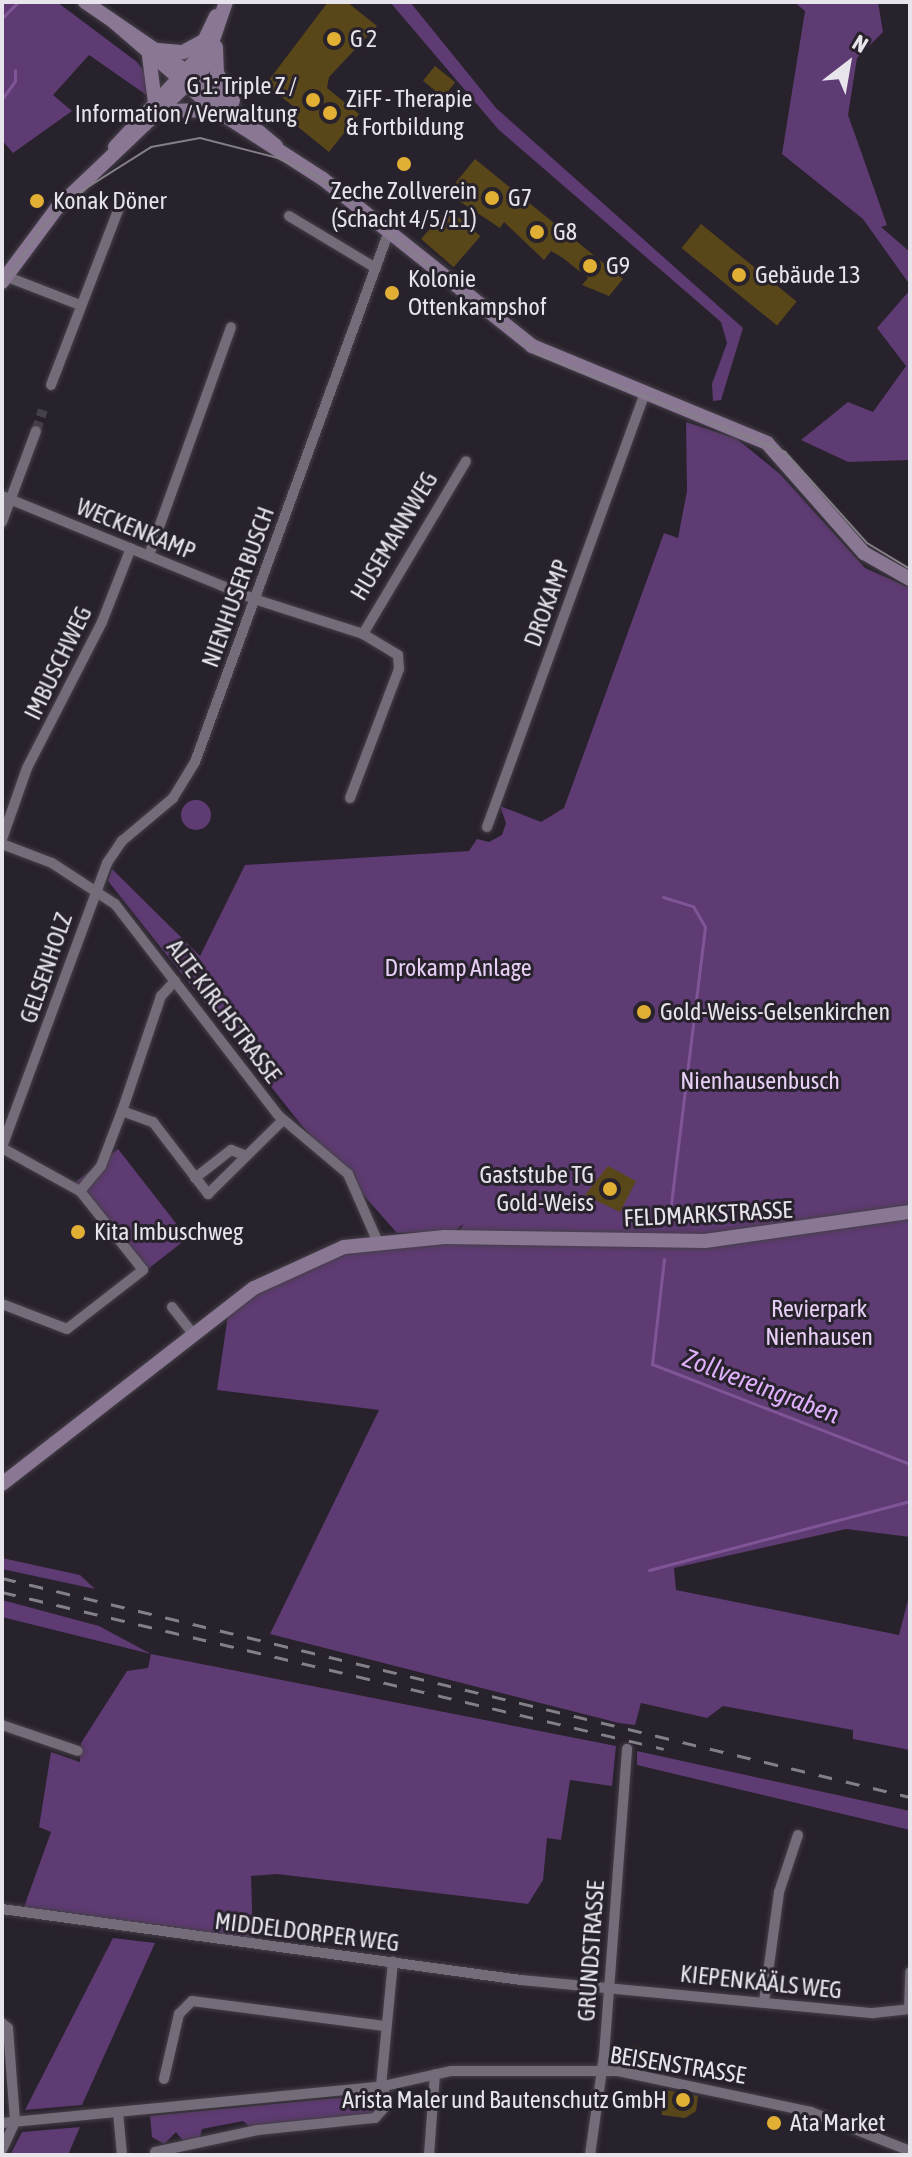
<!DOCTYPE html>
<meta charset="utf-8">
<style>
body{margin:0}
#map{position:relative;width:912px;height:2157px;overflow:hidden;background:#28222c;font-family:"Asap Condensed",sans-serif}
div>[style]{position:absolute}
.green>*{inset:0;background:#5e3b72;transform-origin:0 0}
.round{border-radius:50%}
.stream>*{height:3px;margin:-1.5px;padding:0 1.5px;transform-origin:1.5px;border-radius:1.5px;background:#805598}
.building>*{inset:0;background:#5a4719;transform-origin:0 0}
.street-tunnel>*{height:10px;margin-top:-5px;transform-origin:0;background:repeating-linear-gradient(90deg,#453f49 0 10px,transparent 0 15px)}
.roads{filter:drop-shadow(0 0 2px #453f48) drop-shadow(0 0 2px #453f48)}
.street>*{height:10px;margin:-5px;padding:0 5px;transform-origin:5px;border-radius:5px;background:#746c78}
.secondary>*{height:14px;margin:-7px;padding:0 7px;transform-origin:7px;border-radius:7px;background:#897794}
.tram>*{height:2px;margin:-1px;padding:0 1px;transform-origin:1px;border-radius:1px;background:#858088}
.rail>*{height:3px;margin-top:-1.5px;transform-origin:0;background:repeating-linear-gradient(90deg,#858088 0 14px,transparent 0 28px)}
.dots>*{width:22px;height:22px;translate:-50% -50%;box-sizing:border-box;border:4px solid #28222c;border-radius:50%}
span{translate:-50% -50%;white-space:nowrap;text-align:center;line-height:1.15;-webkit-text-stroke:6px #28222c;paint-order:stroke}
.poi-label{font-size:24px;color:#e8e4eb}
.left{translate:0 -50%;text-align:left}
.right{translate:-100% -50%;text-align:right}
.street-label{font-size:24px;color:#e8e4eb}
.park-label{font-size:24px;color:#e7cff5}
.water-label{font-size:26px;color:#deaffa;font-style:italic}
.frame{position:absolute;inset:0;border:4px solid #e8e4eb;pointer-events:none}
.north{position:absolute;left:808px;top:24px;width:80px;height:80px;-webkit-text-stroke:6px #28222c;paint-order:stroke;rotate:31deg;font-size:22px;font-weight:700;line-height:32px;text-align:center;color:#e8e4eb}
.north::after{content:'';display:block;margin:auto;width:28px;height:36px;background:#e8e4eb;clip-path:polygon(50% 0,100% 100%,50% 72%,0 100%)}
</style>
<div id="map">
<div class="green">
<div style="clip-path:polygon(2px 2px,57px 2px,137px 62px,146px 74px,148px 96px,89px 55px,53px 95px,72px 111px,13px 153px,2px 140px)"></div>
<div style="clip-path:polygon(390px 2px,410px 2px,496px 108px,743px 328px,721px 400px,713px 401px,712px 384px,727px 343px,721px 322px,498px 129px)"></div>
<div style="clip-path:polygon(794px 2px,878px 2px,883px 32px,857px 58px,848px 115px,887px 225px,881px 227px,910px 252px,910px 285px,863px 219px,782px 154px,805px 11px)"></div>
<div style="clip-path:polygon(910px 290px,910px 460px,848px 462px,801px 440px,848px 402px,873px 412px,906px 366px,877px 328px)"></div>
<div style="clip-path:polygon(686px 422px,737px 439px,780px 474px,865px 568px,910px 588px,910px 1537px,846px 1529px,674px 1568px,676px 1590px,899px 1635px,910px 1592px,910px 1750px,853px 1739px,853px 1730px,723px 1706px,707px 1718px,641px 1703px,635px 1725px,619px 1723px,270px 1634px,379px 1410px,217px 1390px,228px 1315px,257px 1290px,323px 1257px,457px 1237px,463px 1224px,455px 1231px,397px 1233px,303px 1127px,108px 881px,112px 869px,200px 956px,245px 865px,469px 851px,477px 839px,489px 842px,502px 835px,506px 823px,500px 806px,541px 822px,564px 808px,664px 533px,678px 538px,687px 491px)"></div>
<div class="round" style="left:181px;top:800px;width:30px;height:30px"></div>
<div style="left:118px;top:1149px;width:113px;height:55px;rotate:52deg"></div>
<div style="clip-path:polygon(2px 1558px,80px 1575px,95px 1589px,2px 1569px)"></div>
<div style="clip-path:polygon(2px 1600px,99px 1626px,151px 1654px,616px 1746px,612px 1786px,570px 1780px,561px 1840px,547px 1838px,543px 1880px,528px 1904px,277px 1874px,251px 1876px,253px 1939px,24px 1907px,51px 1832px,39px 1827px,51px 1752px,80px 1762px,81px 1743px,127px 1671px,148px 1668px,151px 1654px,2px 1617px)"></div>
<div style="clip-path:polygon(637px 1751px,910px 1811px,910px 1830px,637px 1765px)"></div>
<div style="clip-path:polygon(113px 1938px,155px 1943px,82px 2105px,25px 2110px)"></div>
<div style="clip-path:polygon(369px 2095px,381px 2101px,373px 2113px,250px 2127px,243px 2121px,202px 2129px,200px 2138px,184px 2142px,176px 2132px,164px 2144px,152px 2137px,150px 2116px)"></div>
<div style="clip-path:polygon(80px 2127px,68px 2155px,10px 2155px,22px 2132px)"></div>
</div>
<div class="stream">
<div style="left:2px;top:18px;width:23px;rotate:-45deg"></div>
<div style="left:2px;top:99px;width:22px;rotate:-54deg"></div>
<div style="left:15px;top:81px;width:11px;rotate:-90deg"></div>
<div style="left:663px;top:897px;width:31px;rotate:17deg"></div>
<div style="left:693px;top:906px;width:24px;rotate:60deg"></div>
<div style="left:705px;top:927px;width:286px;rotate:97deg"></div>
<div style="left:664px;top:1259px;width:106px;rotate:96.5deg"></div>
<div style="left:652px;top:1364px;width:277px;rotate:21.2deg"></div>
<div style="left:649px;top:1570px;width:270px;rotate:-14.8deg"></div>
</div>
<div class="building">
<div style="clip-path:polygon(328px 2px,347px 2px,377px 26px,329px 77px,327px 88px,359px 114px,329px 152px,292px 122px,300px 112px,266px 84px)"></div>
<div style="left:435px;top:66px;width:26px;height:19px;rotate:39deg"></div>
<div style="clip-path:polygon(475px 159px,623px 279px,609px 296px,582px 285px,588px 278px,563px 258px,551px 251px,544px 260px,504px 222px,500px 228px,447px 193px)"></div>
<div style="left:448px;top:208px;width:43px;height:41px;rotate:41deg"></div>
<div style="left:701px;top:224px;width:123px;height:31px;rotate:39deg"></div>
<div style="clip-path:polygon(608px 1166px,636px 1181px,620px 1212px,585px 1195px)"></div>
<div style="left:631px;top:2046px;width:43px;height:15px;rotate:11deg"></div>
<div style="clip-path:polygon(661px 2089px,698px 2096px,696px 2111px,685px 2118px,662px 2115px)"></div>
</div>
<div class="street-tunnel">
<div style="left:36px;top:431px;width:22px;rotate:-72deg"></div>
</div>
<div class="roads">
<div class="street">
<div style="left:289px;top:216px;width:101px;rotate:30.9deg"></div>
<div style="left:5px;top:276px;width:80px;rotate:21.1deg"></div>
<div style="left:51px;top:385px;width:201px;rotate:-69deg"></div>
<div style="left:2px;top:496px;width:272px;rotate:22.2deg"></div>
<div style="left:254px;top:599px;width:114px;rotate:17.8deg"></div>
<div style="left:363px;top:634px;width:41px;rotate:31deg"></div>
<div style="left:398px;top:655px;width:14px;rotate:86deg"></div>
<div style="left:399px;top:669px;width:138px;rotate:110.8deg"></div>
<div style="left:2px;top:522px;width:97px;rotate:-69.5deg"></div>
<div style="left:149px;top:555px;width:242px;rotate:-70.2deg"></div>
<div style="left:363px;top:634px;width:201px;rotate:-59.2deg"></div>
<div style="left:487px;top:827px;width:462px;rotate:-70deg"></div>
<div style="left:2px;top:839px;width:75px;rotate:-70.6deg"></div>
<div style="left:27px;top:768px;width:164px;rotate:-62.8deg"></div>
<div style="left:102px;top:622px;width:79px;rotate:-68.6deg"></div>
<div style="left:2px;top:844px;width:53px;rotate:20.8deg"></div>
<div style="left:52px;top:863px;width:75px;rotate:33.1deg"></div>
<div style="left:115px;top:904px;width:267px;rotate:52.3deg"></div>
<div style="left:278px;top:1115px;width:92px;rotate:40.1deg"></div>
<div style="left:348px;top:1174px;width:72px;rotate:66.3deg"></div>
<div style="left:175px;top:981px;width:21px;rotate:133deg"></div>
<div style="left:161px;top:996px;width:121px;rotate:108.7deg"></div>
<div style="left:122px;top:1111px;width:33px;rotate:20deg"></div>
<div style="left:153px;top:1122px;width:91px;rotate:52.6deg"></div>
<div style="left:208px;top:1194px;width:105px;rotate:-44.6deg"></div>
<div style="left:2px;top:1147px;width:303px;rotate:-69.7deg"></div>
<div style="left:107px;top:863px;width:27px;rotate:-56deg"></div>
<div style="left:122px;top:841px;width:67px;rotate:-40.1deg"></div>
<div style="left:173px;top:798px;width:42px;rotate:-58.6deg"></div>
<div style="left:195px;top:762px;width:565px;rotate:-69.93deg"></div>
<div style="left:2px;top:1148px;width:89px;rotate:28.9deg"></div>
<div style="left:80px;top:1191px;width:101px;rotate:51.4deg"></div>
<div style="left:143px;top:1270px;width:96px;rotate:142.2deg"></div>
<div style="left:67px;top:1329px;width:70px;rotate:-159deg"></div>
<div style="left:195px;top:1178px;width:46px;rotate:-37.9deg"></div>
<div style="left:231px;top:1150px;width:14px;rotate:21deg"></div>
<div style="left:80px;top:1191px;width:33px;rotate:-50deg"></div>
<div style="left:101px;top:1166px;width:59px;rotate:-69.1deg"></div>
<div style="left:172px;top:1307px;width:36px;rotate:52deg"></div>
<div style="left:2px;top:1725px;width:80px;rotate:18.9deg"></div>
<div style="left:2px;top:1909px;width:524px;rotate:7.79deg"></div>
<div style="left:521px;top:1980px;width:354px;rotate:5.4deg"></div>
<div style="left:873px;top:2013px;width:37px;rotate:-6deg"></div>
<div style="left:764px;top:2002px;width:111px;rotate:-82.2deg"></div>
<div style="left:779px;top:1892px;width:60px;rotate:-71.6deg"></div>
<div style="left:909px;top:2009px;width:37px;rotate:-88deg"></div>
<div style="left:2px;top:2023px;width:8px;rotate:40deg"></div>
<div style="left:8px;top:2028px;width:94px;rotate:85.7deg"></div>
<div style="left:15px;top:2122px;width:31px;rotate:115deg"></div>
<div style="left:164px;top:2079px;width:67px;rotate:-77deg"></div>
<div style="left:179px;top:2014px;width:18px;rotate:-45deg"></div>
<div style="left:192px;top:2001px;width:194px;rotate:7.4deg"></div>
<div style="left:381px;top:2086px;width:125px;rotate:-84.5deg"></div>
<div style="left:118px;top:2112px;width:43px;rotate:84.7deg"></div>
<div style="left:2px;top:2123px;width:384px;rotate:-5.5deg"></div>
<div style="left:384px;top:2086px;width:69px;rotate:-12.6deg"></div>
<div style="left:451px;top:2071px;width:167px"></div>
<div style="left:618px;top:2071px;width:197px;rotate:12deg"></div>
<div style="left:811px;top:2112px;width:106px;rotate:21.5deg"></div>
<div style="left:155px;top:2152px;width:105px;rotate:-12.1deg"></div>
<div style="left:258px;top:2130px;width:118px;rotate:-5.9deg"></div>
<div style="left:375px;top:2118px;width:15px;rotate:-48deg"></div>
<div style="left:385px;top:2107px;width:21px;rotate:-93deg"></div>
<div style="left:429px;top:2155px;width:81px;rotate:-85.8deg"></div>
<div style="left:590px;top:2155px;width:100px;rotate:-82deg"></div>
<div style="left:604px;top:2056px;width:308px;rotate:-85.7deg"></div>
</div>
<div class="secondary">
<div style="left:85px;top:2px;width:122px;rotate:34.3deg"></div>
<div style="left:186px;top:71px;width:117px;rotate:39.8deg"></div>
<div style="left:114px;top:22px;width:135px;rotate:40.8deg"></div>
<div style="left:216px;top:110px;width:127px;rotate:32.8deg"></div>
<div style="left:323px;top:179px;width:268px;rotate:38.6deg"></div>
<div style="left:532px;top:346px;width:254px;rotate:22.4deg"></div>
<div style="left:767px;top:443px;width:147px;rotate:48.6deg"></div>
<div style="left:864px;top:553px;width:53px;rotate:29.5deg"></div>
<div style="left:216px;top:47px;width:26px;rotate:88deg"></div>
<div style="left:217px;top:73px;width:32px;rotate:60deg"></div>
<div style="left:158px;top:50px;width:25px;rotate:5deg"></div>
<div style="left:183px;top:52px;width:26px;rotate:-28deg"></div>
<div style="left:149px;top:56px;width:46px;rotate:82.6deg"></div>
<div style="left:163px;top:111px;width:51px;rotate:-1.1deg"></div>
<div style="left:115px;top:147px;width:116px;rotate:-47.1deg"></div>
<div style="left:194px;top:62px;width:51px;rotate:-64.4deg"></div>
<div style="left:2px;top:282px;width:92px;rotate:-53.4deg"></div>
<div style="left:57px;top:208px;width:202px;rotate:-43.6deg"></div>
<div style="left:203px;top:69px;width:71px;rotate:-71.1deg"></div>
<div style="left:2px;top:1484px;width:319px;rotate:-37.9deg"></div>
<div style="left:254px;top:1288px;width:99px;rotate:-24.5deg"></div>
<div style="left:344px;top:1247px;width:101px;rotate:-5.7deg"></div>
<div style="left:445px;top:1237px;width:260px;rotate:0.9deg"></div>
<div style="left:705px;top:1241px;width:207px;rotate:-8.1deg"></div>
</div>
</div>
<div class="tram">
<div style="left:2px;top:288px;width:68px;rotate:-57deg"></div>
<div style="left:39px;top:231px;width:47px;rotate:-45.9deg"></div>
<div style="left:72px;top:197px;width:93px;rotate:-32.3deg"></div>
<div style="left:151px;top:147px;width:50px;rotate:-10.4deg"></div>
<div style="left:200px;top:138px;width:81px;rotate:14.4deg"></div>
<div style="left:278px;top:158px;width:47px;rotate:25.5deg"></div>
<div style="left:320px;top:178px;width:282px;rotate:38.8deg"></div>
<div style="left:540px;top:355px;width:264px;rotate:21.6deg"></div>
<div style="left:785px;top:452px;width:122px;rotate:48deg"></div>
<div style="left:867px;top:543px;width:50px;rotate:31.2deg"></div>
</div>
<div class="rail">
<div style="left:2px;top:1578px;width:934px;rotate:13.56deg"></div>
<div style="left:2px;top:1592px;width:680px;rotate:13.34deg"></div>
</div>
<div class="dots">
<div style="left:334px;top:39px;background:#e1af34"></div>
<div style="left:313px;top:100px;background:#e1af34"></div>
<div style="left:330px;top:113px;background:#e1af34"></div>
<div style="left:404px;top:164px;background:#e1af34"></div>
<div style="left:492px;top:198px;background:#e1af34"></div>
<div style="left:37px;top:201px;background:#e1af34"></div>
<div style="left:537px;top:232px;background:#e1af34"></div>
<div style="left:590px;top:266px;background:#e1af34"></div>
<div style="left:739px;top:275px;background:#e1af34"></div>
<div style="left:392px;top:293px;background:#e1af34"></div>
<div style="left:644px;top:1012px;background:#e1af34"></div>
<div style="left:610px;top:1189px;background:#e1af34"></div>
<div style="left:78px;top:1232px;background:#e1af34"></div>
<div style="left:683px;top:2100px;background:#e1af34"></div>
<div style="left:774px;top:2123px;background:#e1af34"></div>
</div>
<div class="poi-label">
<span class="left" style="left:350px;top:39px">G 2</span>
<span class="right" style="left:297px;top:100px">G 1: Triple Z /<br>Information / Verwaltung</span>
<span class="left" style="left:346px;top:113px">ZiFF - Therapie<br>&amp; Fortbildung</span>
<span style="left:404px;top:205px">Zeche Zollverein<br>(Schacht 4/5/11)</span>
<span class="left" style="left:508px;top:198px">G7</span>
<span class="left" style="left:53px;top:201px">Konak Döner</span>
<span class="left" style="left:553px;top:232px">G8</span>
<span class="left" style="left:606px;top:266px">G9</span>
<span class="left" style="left:755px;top:275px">Gebäude 13</span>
<span class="left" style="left:408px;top:293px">Kolonie<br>Ottenkampshof</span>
<span class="left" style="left:660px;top:1012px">Gold-Weiss-Gelsenkirchen</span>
<span class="right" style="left:594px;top:1189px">Gaststube TG<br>Gold-Weiss</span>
<span class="left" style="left:94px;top:1232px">Kita Imbuschweg</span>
<span class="right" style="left:667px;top:2100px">Arista Maler und Bautenschutz GmbH</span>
<span class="left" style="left:790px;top:2123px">Ata Market</span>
</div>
<div class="street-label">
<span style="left:136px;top:529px;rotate:22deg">WECKENKAMP</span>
<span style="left:394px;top:536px;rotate:-59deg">HUSEMANNWEG</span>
<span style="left:238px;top:587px;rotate:-70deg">NIENHUSER BUSCH</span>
<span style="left:547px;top:603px;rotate:-70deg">DROKAMP</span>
<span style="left:58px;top:663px;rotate:-64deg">IMBUSCHWEG</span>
<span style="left:46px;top:968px;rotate:-71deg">GELSENHOLZ</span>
<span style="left:224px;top:1011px;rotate:53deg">ALTE KIRCHSTRASSE</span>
<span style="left:708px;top:1214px;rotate:-3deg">FELDMARKSTRASSE</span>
<span style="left:307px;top:1932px;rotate:7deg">MIDDELDORPER WEG</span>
<span style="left:591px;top:1951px;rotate:-86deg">GRUNDSTRASSE</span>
<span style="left:761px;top:1982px;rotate:6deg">KIEPENKÄÄLS WEG</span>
<span style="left:678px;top:2065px;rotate:9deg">BEISENSTRASSE</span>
</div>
<div class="park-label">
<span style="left:458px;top:968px">Drokamp Anlage</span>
<span style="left:760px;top:1081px">Nienhausenbusch</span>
<span style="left:819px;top:1323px">Revierpark<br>Nienhausen</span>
</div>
<div class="water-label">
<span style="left:761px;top:1387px;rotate:21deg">Zollvereingraben</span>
</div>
<div class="frame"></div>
<div class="north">N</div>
</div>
